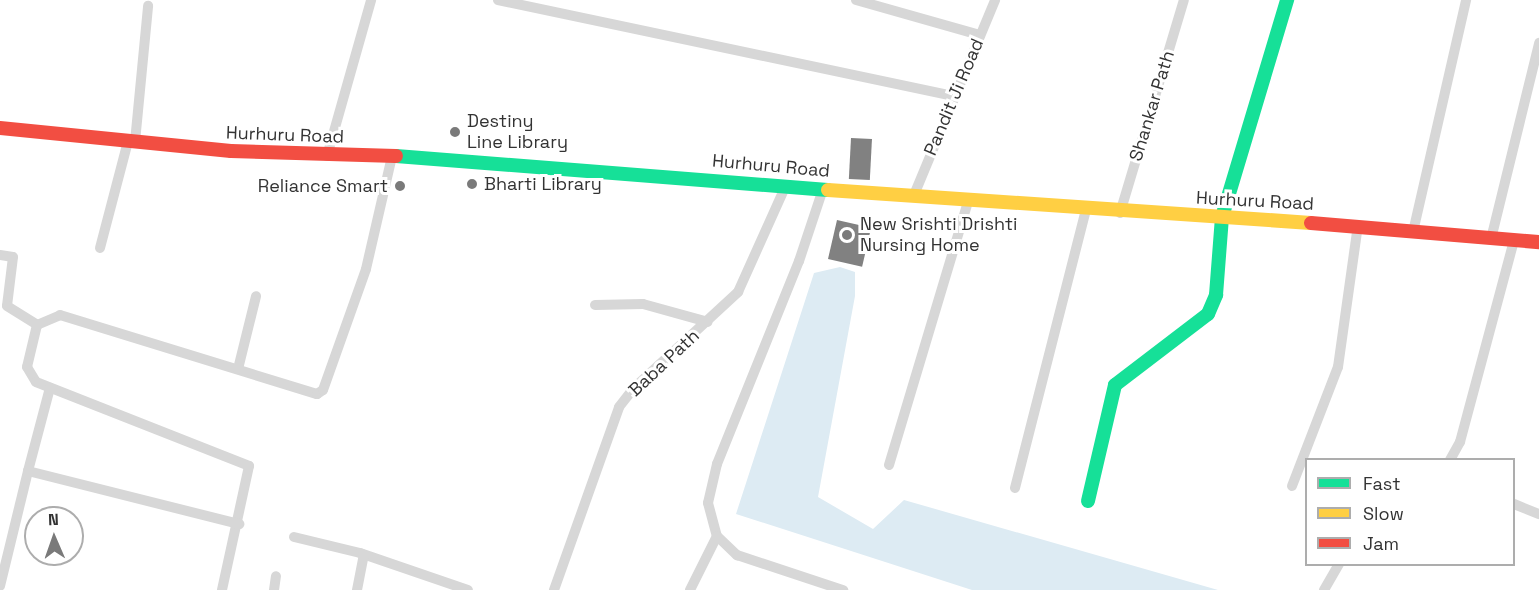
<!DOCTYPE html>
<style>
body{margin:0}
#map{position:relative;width:1539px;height:590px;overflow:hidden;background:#fff;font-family:"Space Grotesk",sans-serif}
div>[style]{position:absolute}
.water>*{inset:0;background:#ddebf3}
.building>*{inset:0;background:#818181;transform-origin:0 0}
.street>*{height:10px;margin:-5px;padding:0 5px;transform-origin:5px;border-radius:5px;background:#d7d7d7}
.fast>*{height:14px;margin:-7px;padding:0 7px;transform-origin:7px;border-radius:7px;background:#16e098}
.slow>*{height:14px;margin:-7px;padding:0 7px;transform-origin:7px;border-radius:7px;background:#ffcf43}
.jam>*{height:14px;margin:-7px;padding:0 7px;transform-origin:7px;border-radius:7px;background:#f24e42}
.dots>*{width:16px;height:16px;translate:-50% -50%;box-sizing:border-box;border:3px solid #fff;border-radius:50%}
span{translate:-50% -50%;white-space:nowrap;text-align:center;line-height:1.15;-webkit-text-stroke:6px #fff;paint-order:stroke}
.street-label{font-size:18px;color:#333}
.poi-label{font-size:18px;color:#333}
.left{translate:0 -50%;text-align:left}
.right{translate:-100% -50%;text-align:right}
.legend{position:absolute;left:1305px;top:458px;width:210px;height:108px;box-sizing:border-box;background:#fff;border:2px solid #adadad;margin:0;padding:8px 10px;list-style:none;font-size:18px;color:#333}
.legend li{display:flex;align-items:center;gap:12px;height:30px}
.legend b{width:30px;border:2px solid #adadad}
.north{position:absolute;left:24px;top:506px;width:60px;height:60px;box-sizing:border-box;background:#fff;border:2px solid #adadad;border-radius:50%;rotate:358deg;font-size:16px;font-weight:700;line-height:24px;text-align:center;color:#333}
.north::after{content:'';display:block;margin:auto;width:21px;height:27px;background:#7a7a7a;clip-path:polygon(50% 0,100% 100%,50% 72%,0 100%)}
</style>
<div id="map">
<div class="water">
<div style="clip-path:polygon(840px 267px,855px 272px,855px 296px,818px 497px,873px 529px,904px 500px,1218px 590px,972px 590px,736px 514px,814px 273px)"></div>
</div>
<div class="building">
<div style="left:851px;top:138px;width:21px;height:41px;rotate:3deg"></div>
<div style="left:837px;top:220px;width:35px;height:40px;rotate:13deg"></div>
</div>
<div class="street">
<div style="left:498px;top:0;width:466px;rotate:11.9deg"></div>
<div style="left:856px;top:0;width:129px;rotate:15.8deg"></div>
<div style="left:135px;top:142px;width:137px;rotate:-84.5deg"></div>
<div style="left:327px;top:156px;width:162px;rotate:-74.2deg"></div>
<div style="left:823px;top:189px;width:76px;rotate:108.4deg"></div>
<div style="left:799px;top:261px;width:219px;rotate:112deg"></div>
<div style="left:717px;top:464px;width:40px;rotate:103deg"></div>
<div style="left:708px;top:503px;width:34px;rotate:75deg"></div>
<div style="left:717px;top:536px;width:28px;rotate:44deg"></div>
<div style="left:737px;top:555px;width:112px;rotate:18.3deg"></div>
<div style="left:914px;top:195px;width:211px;rotate:-67.4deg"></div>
<div style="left:1120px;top:213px;width:222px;rotate:-73.3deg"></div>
<div style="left:1413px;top:232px;width:238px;rotate:-77.1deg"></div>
<div style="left:1491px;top:239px;width:202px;rotate:-76.2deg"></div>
<div style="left:100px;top:248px;width:111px;rotate:-75.3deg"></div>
<div style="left:0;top:255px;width:13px;rotate:9deg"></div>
<div style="left:13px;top:257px;width:49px;rotate:97deg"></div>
<div style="left:7px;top:306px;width:36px;rotate:32deg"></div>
<div style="left:595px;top:305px;width:48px;rotate:-1.2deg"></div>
<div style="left:643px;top:304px;width:67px;rotate:15.5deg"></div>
<div style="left:37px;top:325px;width:25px;rotate:-23deg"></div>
<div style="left:60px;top:315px;width:269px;rotate:17.1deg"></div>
<div style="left:317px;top:394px;width:7px;rotate:-34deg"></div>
<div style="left:323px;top:390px;width:128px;rotate:-70.4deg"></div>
<div style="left:366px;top:269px;width:116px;rotate:-77deg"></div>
<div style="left:37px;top:325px;width:43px;rotate:103.4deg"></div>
<div style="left:27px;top:367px;width:17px;rotate:59deg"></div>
<div style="left:36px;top:382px;width:229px;rotate:21.5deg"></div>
<div style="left:249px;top:466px;width:127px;rotate:102.3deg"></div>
<div style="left:238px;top:369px;width:75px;rotate:-76.1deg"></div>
<div style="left:1450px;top:460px;width:21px;rotate:-61deg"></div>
<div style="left:1460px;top:442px;width:209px;rotate:-75deg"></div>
<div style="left:889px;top:465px;width:276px;rotate:-73.3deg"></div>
<div style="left:28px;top:471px;width:86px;rotate:-75.2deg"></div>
<div style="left:1292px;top:486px;width:128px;rotate:-68.9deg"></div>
<div style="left:1338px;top:367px;width:143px;rotate:-82deg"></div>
<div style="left:1015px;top:488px;width:287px;rotate:-75.7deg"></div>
<div style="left:1514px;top:504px;width:27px;rotate:22deg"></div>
<div style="left:294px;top:537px;width:68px;rotate:13.6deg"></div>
<div style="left:360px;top:553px;width:114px;rotate:18.9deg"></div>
<div style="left:0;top:586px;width:118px;rotate:-76.3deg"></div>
<div style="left:28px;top:471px;width:218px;rotate:14.1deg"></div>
<div style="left:274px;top:590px;width:14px;rotate:-82deg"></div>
<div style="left:357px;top:590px;width:36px;rotate:-79deg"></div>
<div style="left:554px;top:590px;width:194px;rotate:-70.4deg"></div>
<div style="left:619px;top:407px;width:24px;rotate:-52deg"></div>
<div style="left:634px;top:388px;width:142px;rotate:-42.7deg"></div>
<div style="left:738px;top:292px;width:117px;rotate:-65.8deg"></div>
<div style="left:690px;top:590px;width:60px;rotate:-63.4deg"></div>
<div style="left:1324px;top:590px;width:30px;rotate:-60deg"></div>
</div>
<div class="fast">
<div style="left:396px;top:156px;width:433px;rotate:4.5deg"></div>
<div style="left:1088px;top:501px;width:119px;rotate:-76.9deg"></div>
<div style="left:1115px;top:385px;width:117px;rotate:-37.4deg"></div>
<div style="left:1208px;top:314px;width:21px;rotate:-67deg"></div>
<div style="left:1216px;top:295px;width:78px;rotate:-85.6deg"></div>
<div style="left:1222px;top:217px;width:227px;rotate:-73.3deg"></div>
</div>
<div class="slow">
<div style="left:828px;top:190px;width:484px;rotate:3.9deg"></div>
</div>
<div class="jam">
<div style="left:0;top:128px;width:232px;rotate:5.7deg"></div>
<div style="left:231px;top:151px;width:165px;rotate:1.7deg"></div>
<div style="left:1311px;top:223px;width:229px;rotate:4.8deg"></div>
</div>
<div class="dots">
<div style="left:455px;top:132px;background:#7a7a7a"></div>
<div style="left:472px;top:184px;background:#7a7a7a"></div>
<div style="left:400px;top:186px;background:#7a7a7a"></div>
<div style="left:847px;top:235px;background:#7a7a7a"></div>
</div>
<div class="street-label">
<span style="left:954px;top:97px;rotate:-67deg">Pandit Ji Road</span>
<span style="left:1152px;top:106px;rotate:-73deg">Shankar Path</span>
<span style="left:285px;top:135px;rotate:2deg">Hurhuru Road</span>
<span style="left:771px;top:166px;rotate:5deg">Hurhuru Road</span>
<span style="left:1255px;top:201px;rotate:3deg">Hurhuru Road</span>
<span style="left:664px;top:363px;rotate:-43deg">Baba Path</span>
</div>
<div class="poi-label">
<span class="left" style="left:467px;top:132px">Destiny<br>Line Library</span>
<span class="left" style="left:484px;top:184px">Bharti Library</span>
<span class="right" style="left:388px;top:186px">Reliance Smart</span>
<span class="left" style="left:860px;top:235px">New Srishti Drishti<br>Nursing Home</span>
</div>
<ul class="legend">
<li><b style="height:8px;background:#16e098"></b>Fast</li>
<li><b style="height:8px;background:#ffcf43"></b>Slow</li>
<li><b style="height:8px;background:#f24e42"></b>Jam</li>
</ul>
<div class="north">N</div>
</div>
